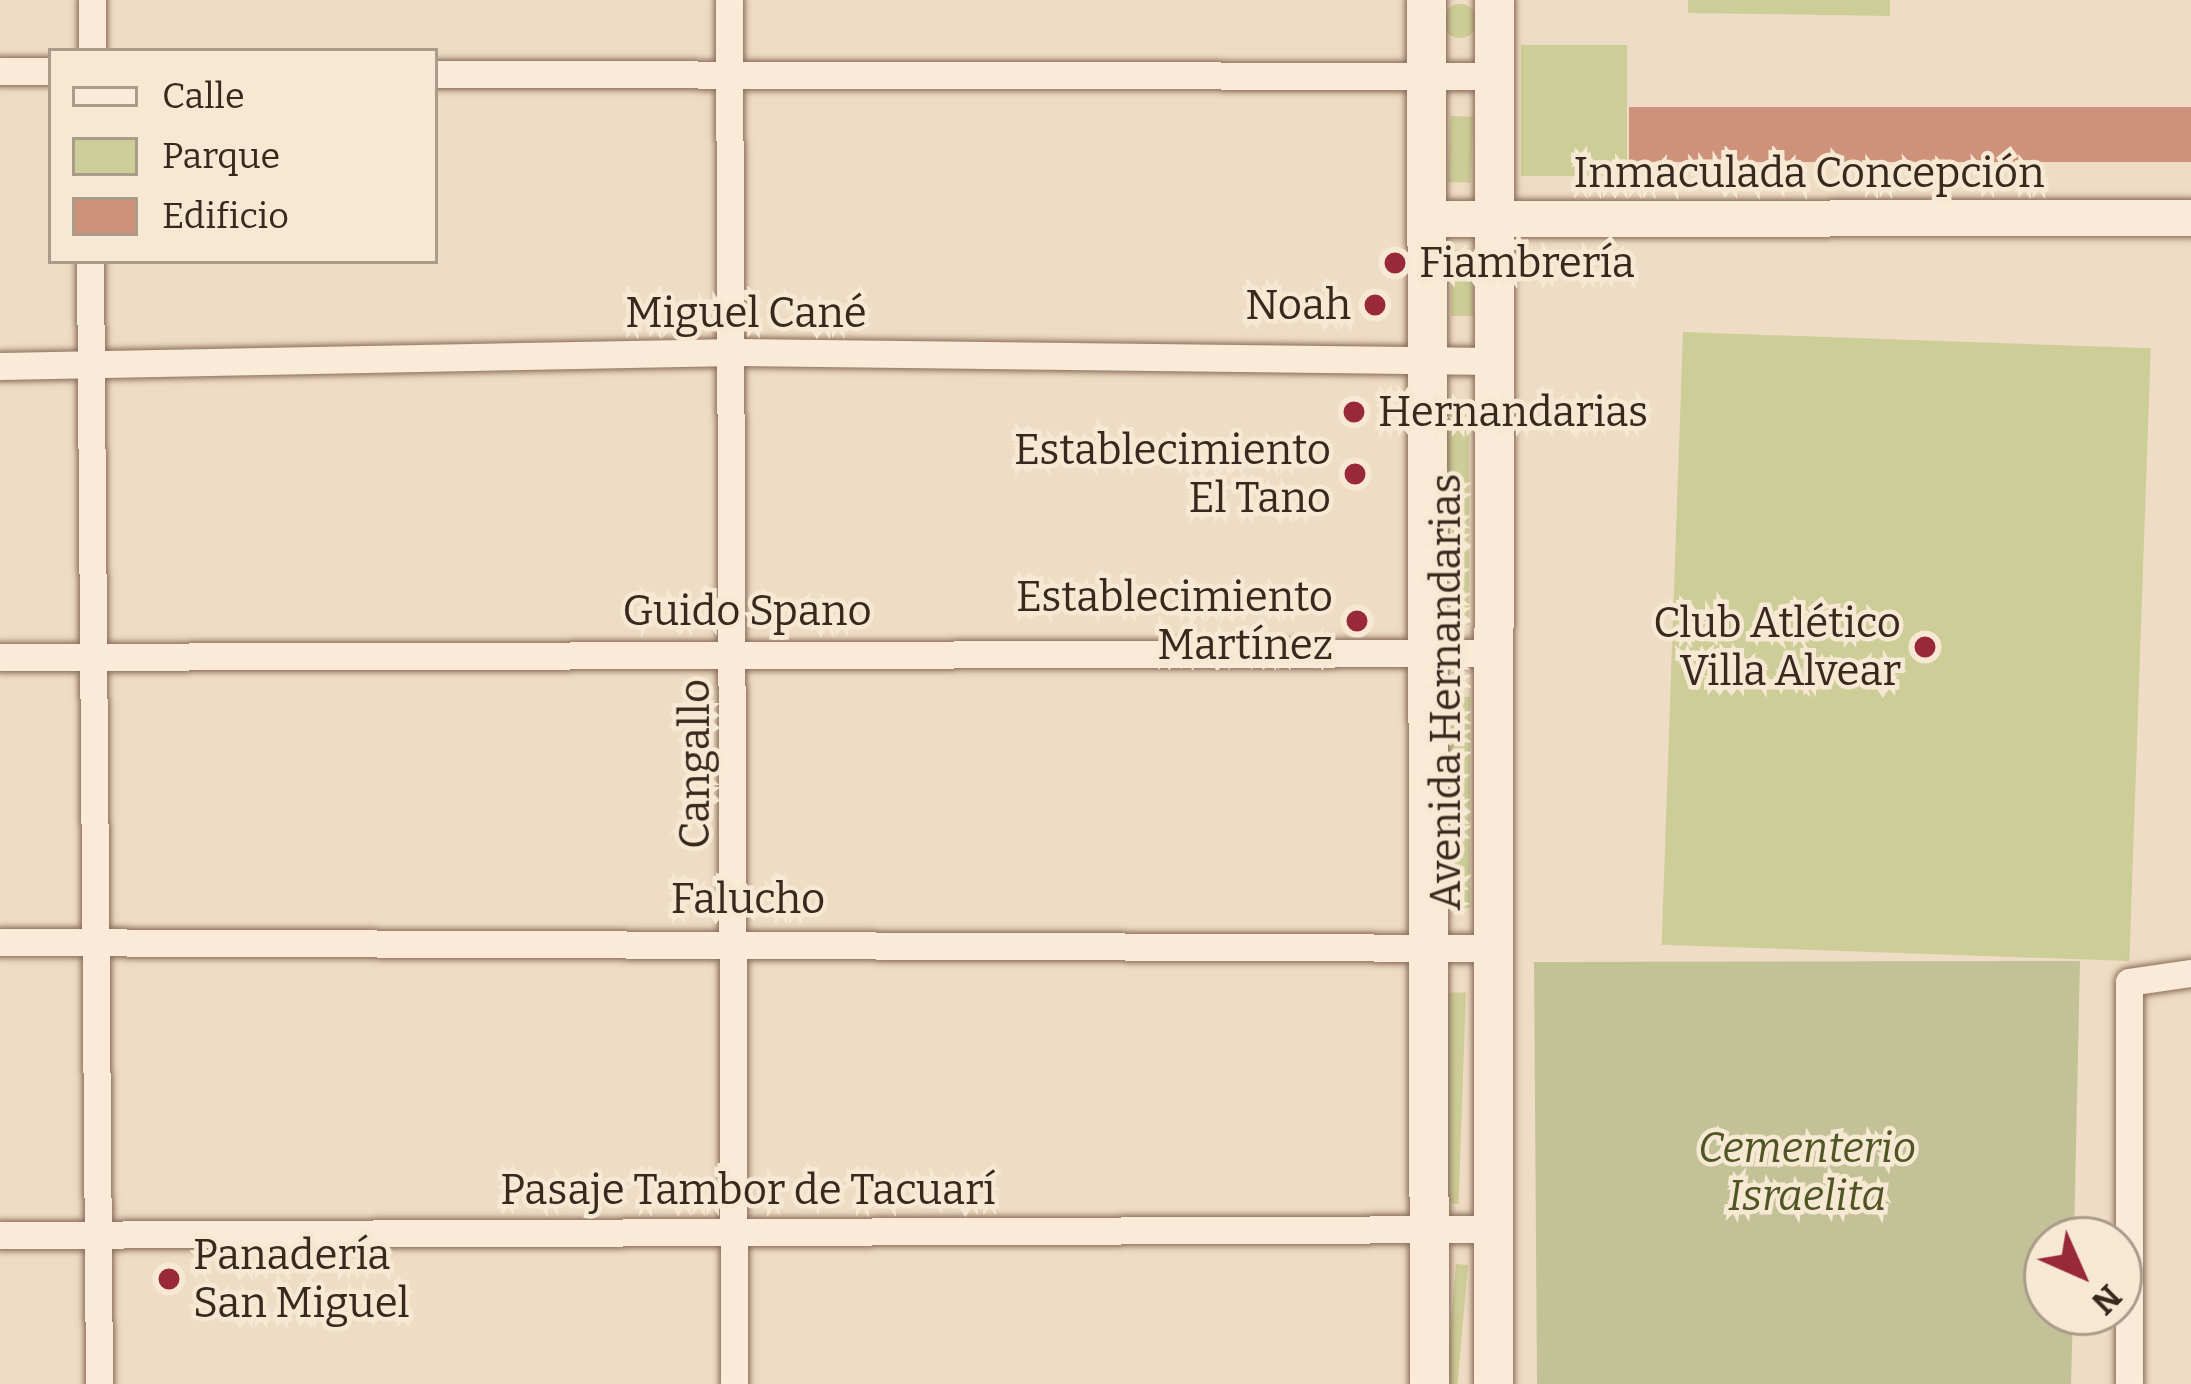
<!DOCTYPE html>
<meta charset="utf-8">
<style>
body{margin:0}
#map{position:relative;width:2191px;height:1384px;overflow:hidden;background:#efdcc4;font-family:Bitter,serif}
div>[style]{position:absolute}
.green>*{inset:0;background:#cdcd97;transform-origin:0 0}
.round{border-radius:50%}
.cemetery>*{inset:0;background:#c2c296}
.building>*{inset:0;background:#cd9279;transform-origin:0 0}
.roads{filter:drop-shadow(0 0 3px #896d5a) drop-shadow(0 0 3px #896d5a)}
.minor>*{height:27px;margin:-13.5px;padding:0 13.5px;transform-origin:13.5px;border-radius:13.5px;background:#f9ebd7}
.tertiary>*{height:36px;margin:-18px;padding:0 18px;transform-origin:18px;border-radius:18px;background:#f9ebd7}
.secondary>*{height:39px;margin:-19.5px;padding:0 19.5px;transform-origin:19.5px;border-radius:19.5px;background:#f9ebd7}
.dots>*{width:33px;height:33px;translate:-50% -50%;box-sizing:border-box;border:6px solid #f6e8d3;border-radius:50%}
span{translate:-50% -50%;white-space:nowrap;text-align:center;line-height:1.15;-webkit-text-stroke:9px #f6e8d3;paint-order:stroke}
.street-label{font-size:42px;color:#39281e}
.poi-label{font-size:42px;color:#39281e}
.left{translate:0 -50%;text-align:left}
.right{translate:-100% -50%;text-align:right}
.park-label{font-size:42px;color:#4f5624;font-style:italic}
.legend{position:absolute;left:48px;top:48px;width:390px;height:216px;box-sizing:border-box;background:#f6e8d3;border:3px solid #aa9b8b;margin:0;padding:15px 21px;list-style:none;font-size:36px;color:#39281e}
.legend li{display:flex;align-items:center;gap:24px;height:60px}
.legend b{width:60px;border:3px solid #aa9b8b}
.north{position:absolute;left:2023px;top:1216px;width:120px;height:120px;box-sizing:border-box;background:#f6e8d3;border:3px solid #aa9b8b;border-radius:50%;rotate:135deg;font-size:33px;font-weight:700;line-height:48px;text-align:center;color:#39281e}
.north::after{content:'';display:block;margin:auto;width:42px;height:54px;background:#992938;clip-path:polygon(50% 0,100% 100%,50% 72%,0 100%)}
</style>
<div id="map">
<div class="green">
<div style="clip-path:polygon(1688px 0,1890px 0,1890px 16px,1688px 13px)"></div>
<div class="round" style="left:1443px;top:4px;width:34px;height:34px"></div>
<div style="left:1521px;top:45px;width:106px;height:131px"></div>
<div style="left:1450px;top:116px;width:23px;height:66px;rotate:2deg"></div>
<div style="left:1451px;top:250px;width:22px;height:66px"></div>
<div style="left:1683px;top:332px;width:468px;height:613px;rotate:2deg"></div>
<div style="left:1444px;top:415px;width:25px;height:210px"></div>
<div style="left:1446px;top:697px;width:24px;height:211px"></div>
<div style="left:1441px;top:992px;width:25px;height:211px;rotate:2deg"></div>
<div style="left:1456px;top:1264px;width:12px;height:120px;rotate:5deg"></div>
</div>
<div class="cemetery">
<div style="clip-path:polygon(2080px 961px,2074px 1240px,2047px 1240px,2047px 1312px,2073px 1312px,2071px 1384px,1537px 1384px,1534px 962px)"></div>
</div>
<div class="building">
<div style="left:1629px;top:107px;width:562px;height:55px"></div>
</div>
<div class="roads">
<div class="minor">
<div style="left:92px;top:0;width:51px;rotate:90deg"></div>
<div style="left:729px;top:0;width:1384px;rotate:89.79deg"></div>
<div style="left:0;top:71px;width:51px"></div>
<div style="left:435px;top:74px;width:1057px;rotate:0.11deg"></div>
<div style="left:90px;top:261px;width:1123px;rotate:89.54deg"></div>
<div style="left:0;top:366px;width:736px;rotate:-1.09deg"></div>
<div style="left:736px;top:352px;width:757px;rotate:0.68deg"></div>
<div style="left:0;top:657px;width:1494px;rotate:-0.15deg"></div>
<div style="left:0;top:942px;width:1496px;rotate:0.23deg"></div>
<div style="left:0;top:1235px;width:1496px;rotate:-0.23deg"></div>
<div style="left:2129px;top:1384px;width:402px;rotate:-90deg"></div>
<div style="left:2129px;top:982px;width:63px;rotate:-8.3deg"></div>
</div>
<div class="tertiary">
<div style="left:1426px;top:219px;width:765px;rotate:-0.07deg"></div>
</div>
<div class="secondary">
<div style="left:1426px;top:0;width:1384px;rotate:89.88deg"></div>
<div style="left:1493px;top:1384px;width:1384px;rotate:-89.96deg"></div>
</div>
</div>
<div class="dots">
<div style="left:1395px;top:263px;background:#992938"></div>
<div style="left:1375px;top:305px;background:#992938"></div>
<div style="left:1354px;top:412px;background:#992938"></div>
<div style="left:1355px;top:474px;background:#992938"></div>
<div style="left:1357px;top:621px;background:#992938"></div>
<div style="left:1925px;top:647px;background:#992938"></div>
<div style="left:169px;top:1279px;background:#992938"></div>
</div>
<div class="street-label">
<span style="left:1809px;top:173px">Inmaculada Concepción</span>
<span style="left:746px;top:313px">Miguel Cané</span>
<span style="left:747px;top:611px">Guido Spano</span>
<span style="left:1446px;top:692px;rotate:-90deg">Avenida Hernandarias</span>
<span style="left:695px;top:764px;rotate:-90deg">Cangallo</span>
<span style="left:748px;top:899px">Falucho</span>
<span style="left:748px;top:1190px">Pasaje Tambor de Tacuarí</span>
</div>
<div class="poi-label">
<span class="left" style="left:1419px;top:263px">Fiambrería</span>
<span class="right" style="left:1351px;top:305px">Noah</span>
<span class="left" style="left:1378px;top:412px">Hernandarias</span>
<span class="right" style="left:1331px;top:474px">Establecimiento<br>El Tano</span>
<span class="right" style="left:1333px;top:621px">Establecimiento<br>Martínez</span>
<span class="right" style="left:1901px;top:647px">Club Atlético<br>Villa Alvear</span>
<span class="left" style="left:193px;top:1279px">Panadería<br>San Miguel</span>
</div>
<div class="park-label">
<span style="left:1807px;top:1172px">Cementerio<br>Israelita</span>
</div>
<ul class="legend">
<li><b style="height:15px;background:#f9ebd7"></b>Calle</li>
<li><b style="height:33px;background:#cdcd97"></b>Parque</li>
<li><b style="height:33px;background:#cd9279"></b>Edificio</li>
</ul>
<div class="north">N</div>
</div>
